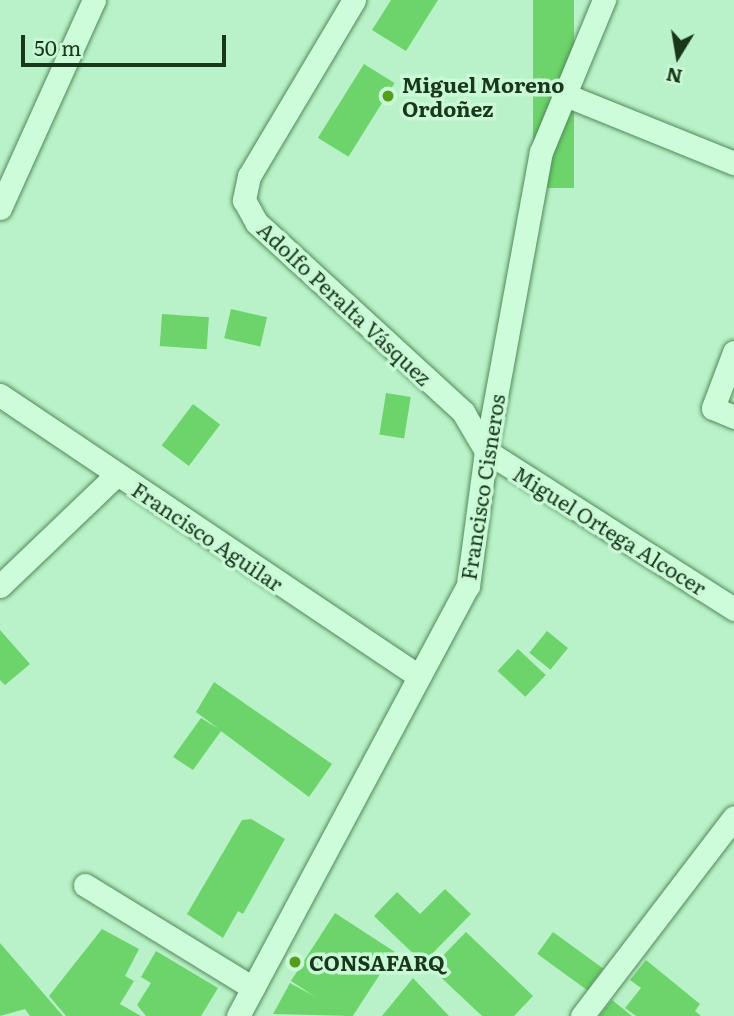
<!DOCTYPE html>
<meta charset="utf-8">
<style>
body{margin:0}
#map{position:relative;width:734px;height:1016px;overflow:hidden;background:#b9f2c8;font-family:Literata,serif}
div>[style]{position:absolute}
.building>*{inset:0;background:#6cd46a;transform-origin:0 0}
.roads{filter:drop-shadow(0 0 2px #528958) drop-shadow(0 0 2px #528958)}
.street>*{height:23px;margin:-11.5px;padding:0 11.5px;transform-origin:11.5px;border-radius:11.5px;background:#ccfcd9}
.dots>*{width:19px;height:19px;translate:-50% -50%;box-sizing:border-box;border:4px solid #c9f9d6;border-radius:50%}
span{translate:-50% -50%;white-space:nowrap;text-align:center;line-height:1.15;-webkit-text-stroke:7px #c9f9d6;paint-order:stroke}
.poi-label{font-size:21px;color:#19371b;font-weight:700}
.left{translate:0 -50%;text-align:left}
.street-label{font-size:21px;color:#19371b}
.north{position:absolute;left:643px;top:21px;width:70px;height:70px;-webkit-text-stroke:5px #c9f9d6;paint-order:stroke;rotate:191deg;font-size:19px;font-weight:700;line-height:28px;text-align:center;color:#19371b}
.north::after{content:'';display:block;margin:auto;width:24px;height:32px;background:#19371b;clip-path:polygon(50% 0,100% 100%,50% 72%,0 100%)}
.scale{position:absolute;left:21px;top:35px;width:205px;height:32px;box-sizing:border-box;border:4px solid #19371b;border-top:0;padding-left:9px;font-size:21px;line-height:24px;white-space:nowrap;color:#19371b;-webkit-text-stroke:5px #c9f9d6;paint-order:stroke}
</style>
<div id="map">
<div class="building">
<div style="clip-path:polygon(391px 0,438px 0,406px 51px,372px 30px)"></div>
<div style="left:533px;top:0;width:41px;height:188px"></div>
<div style="left:364px;top:64px;width:36px;height:87px;rotate:32deg"></div>
<div style="left:231px;top:309px;width:37px;height:30px;rotate:13deg"></div>
<div style="left:162px;top:314px;width:47px;height:32px;rotate:4deg"></div>
<div style="left:386px;top:393px;width:25px;height:42px;rotate:9deg"></div>
<div style="left:193px;top:404px;width:34px;height:52px;rotate:37deg"></div>
<div style="clip-path:polygon(0 630px,30px 664px,5px 685px,0 680px)"></div>
<div style="left:547px;top:631px;width:27px;height:28px;rotate:39deg"></div>
<div style="left:518px;top:649px;width:38px;height:30px;rotate:43deg"></div>
<div style="clip-path:polygon(214px 682px,332px 764px,309px 797px,221px 731px,193px 770px,173px 757px,201px 718px,219px 729px,196px 712px)"></div>
<div style="clip-path:polygon(251px 819px,285px 839px,243px 914px,238px 911px,223px 938px,187px 914px,242px 820px)"></div>
<div style="clip-path:polygon(445px 889px,471px 914px,423px 963px,374px 916px,397px 892px,420px 914px)"></div>
<div style="left:335px;top:913px;width:71px;height:81px;rotate:33deg"></div>
<div style="clip-path:polygon(102px 929px,139px 949px,125px 976px,134px 981px,120px 1004px,141px 1016px,66px 1016px,49px 996px)"></div>
<div style="clip-path:polygon(466px 932px,533px 996px,514px 1016px,482px 1016px,431px 968px)"></div>
<div style="left:553px;top:932px;width:62px;height:27px;rotate:36deg"></div>
<div style="clip-path:polygon(0 943px,63px 1016px,30px 1016px,25px 1009px,0 1016px)"></div>
<div style="clip-path:polygon(156px 951px,218px 988px,201px 1016px,146px 1016px,137px 1005px,151px 983px,141px 977px)"></div>
<div style="clip-path:polygon(646px 960px,700px 1004px,695px 1011px,701px 1016px,636px 1016px,625px 1008px,641px 988px,630px 980px)"></div>
<div style="clip-path:polygon(413px 978px,449px 1016px,382px 1016px)"></div>
<div style="clip-path:polygon(290px 983px,351px 1016px,273px 1014px)"></div>
<div style="clip-path:polygon(612px 1000px,632px 1016px,599px 1016px)"></div>
</div>
<div class="roads">
<div class="street">
<div style="left:354px;top:0;width:205px;rotate:120.8deg"></div>
<div style="left:249px;top:176px;width:25px;rotate:102deg"></div>
<div style="left:244px;top:200px;width:26px;rotate:61deg"></div>
<div style="left:257px;top:223px;width:280px;rotate:42.5deg"></div>
<div style="left:463px;top:412px;width:45px;rotate:59.5deg"></div>
<div style="left:486px;top:451px;width:294px;rotate:32.5deg"></div>
<div style="left:563px;top:94px;width:184px;rotate:22deg"></div>
<div style="left:0;top:208px;width:228px;rotate:-65.7deg"></div>
<div style="left:734px;top:352px;width:60px;rotate:110.6deg"></div>
<div style="left:713px;top:408px;width:23px;rotate:23deg"></div>
<div style="left:0;top:395px;width:502px;rotate:33.88deg"></div>
<div style="left:0;top:586px;width:161px;rotate:-43.7deg"></div>
<div style="left:85px;top:885px;width:197px;rotate:31.5deg"></div>
<div style="left:238px;top:1016px;width:488px;rotate:-61.9deg"></div>
<div style="left:468px;top:586px;width:136px;rotate:-82.4deg"></div>
<div style="left:486px;top:451px;width:304px;rotate:-79.6deg"></div>
<div style="left:541px;top:152px;width:165px;rotate:-67.5deg"></div>
<div style="left:582px;top:1016px;width:250px;rotate:-52.6deg"></div>
</div>
</div>
<div class="dots">
<div style="left:388px;top:96px;background:#559e1c"></div>
<div style="left:295px;top:962px;background:#559e1c"></div>
</div>
<div class="poi-label">
<span class="left" style="left:402px;top:96px">Miguel Moreno<br>Ordoñez</span>
<span class="left" style="left:309px;top:962px">CONSAFARQ</span>
</div>
<div class="street-label">
<span style="left:345px;top:303px;rotate:43deg">Adolfo Peralta Vásquez</span>
<span style="left:482px;top:487px;rotate:-81deg">Francisco Cisneros</span>
<span style="left:610px;top:530px;rotate:32deg">Miguel Ortega Alcocer</span>
<span style="left:208px;top:536px;rotate:34deg">Francisco Aguilar</span>
</div>
<div class="north">N</div>
<div class="scale">50 m</div>
</div>
